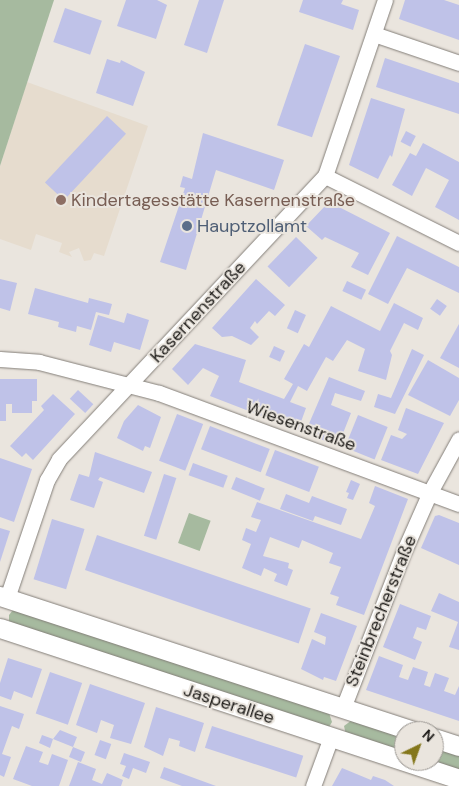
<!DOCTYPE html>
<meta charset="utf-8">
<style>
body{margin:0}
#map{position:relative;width:459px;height:786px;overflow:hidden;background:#eae5de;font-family:"DM Sans",sans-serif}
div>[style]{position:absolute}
.built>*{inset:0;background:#e6dcce}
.green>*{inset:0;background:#a6ba9f;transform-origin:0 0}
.building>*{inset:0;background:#bfc2e8;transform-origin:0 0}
.roads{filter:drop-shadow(0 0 1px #837e78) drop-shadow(0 0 1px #837e78)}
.minor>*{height:15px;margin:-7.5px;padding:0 7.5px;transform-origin:7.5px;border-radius:7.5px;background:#fff}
.tertiary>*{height:19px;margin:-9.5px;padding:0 9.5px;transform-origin:9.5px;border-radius:9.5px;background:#fff}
.dots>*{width:14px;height:14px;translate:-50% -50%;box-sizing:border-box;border:2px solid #eae5de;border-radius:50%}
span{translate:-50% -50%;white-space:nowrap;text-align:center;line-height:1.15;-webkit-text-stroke:4px #eae5de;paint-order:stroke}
.education-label{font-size:18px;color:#785e54}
.left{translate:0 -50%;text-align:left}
.service-label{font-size:18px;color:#4e5e75}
.street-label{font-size:18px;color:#1f1d1a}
.north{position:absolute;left:394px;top:721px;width:50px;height:50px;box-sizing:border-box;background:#eae5de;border:1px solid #999590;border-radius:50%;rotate:42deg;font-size:14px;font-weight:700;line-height:20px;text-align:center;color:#1f1d1a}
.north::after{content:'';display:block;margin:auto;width:18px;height:22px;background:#84771b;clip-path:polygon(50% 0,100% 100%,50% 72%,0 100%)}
</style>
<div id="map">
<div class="built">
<div style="clip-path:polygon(27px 82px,148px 126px,104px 256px,94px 253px,91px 260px,84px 261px,79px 248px,69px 252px,72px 257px,59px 252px,62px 243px,36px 234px,31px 250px,0 239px,0 166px)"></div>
</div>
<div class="green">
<div style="clip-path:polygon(0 0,54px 0,0 166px)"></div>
<div style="left:189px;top:513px;width:23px;height:32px;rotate:20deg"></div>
<div style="clip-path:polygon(13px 610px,329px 713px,332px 722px,329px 727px,9px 622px,9px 615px)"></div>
<div style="clip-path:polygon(352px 720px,404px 737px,404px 755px,346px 735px,344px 726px)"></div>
<div style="clip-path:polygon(434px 747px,459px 755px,459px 774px,434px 761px)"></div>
</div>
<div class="building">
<div style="clip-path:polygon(126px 0,157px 0,167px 5px,156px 39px,117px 26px)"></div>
<div style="clip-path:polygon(199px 0,224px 0,207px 53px,184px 45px)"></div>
<div style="clip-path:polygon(303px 0,343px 0,341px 4px,359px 10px,353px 30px,299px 12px)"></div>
<div style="clip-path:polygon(405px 0,444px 0,459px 5px,459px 40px,399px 19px)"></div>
<div style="left:65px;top:8px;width:39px;height:36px;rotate:19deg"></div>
<div style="left:305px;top:44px;width:37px;height:86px;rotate:19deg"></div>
<div style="clip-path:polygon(385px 58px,459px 83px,459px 114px,376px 87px)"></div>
<div style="clip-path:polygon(107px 59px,120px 63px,121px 60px,145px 72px,133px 106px,96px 93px)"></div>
<div style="clip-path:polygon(371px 98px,405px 109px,392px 157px,390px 155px,378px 179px,349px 165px)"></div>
<div style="left:107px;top:116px;width:26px;height:91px;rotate:43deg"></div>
<div style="left:406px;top:131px;width:11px;height:12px;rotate:27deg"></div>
<div style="clip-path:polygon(203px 133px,284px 160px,274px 190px,216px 170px,186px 270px,160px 262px,185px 188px,180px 187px,183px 176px,192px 179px)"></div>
<div style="clip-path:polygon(423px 143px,459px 162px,459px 220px,435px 207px,449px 180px,426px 168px,412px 196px,392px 185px,410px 153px,416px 156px)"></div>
<div style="clip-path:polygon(326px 205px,335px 205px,390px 233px,368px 275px,351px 267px,359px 253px,325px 237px,322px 240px,306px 226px)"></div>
<div style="clip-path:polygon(397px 236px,459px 267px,459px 293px,407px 268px,388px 304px,368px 294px)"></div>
<div style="left:296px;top:237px;width:30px;height:41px;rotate:44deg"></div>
<div style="clip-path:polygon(0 279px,17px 283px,10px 311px,0 308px)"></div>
<div style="clip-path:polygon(256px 279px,285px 305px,275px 316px,269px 311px,257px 324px,255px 321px,250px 328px,259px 337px,251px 345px,232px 336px,222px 337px,212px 328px)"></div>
<div style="left:347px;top:281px;width:21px;height:11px;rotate:25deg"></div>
<div style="clip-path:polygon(35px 288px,88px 303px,89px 298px,112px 304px,109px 315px,96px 312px,91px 330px,77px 326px,76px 332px,58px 327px,59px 322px,28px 314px)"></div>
<div style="left:437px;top:299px;width:12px;height:12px;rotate:35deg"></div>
<div style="clip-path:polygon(394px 303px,423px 318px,418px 330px,404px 323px,390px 351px,392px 355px,386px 380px,358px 371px,365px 349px,347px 340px,333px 361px,326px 357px,307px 391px,298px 386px,290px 402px,306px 408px,298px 430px,210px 396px,219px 376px,203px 368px,188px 385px,172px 369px,195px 344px,246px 360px,239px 382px,284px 399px,293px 384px,284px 379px,304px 344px,309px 347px,331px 306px,380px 331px)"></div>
<div style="left:295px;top:310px;width:12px;height:20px;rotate:24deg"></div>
<div style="clip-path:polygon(127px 313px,149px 320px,140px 350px,114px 342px,111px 352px,89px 345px,98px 315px,124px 323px)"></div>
<div style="clip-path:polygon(459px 324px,459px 368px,440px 358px)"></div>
<div style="left:274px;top:346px;width:12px;height:12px;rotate:24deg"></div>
<div style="clip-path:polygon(412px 349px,424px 355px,395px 414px,374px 407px,378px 394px,391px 398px)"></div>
<div style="clip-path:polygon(428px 360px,459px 378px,459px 400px,450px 416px,408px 395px)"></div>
<div style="clip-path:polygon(329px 377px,365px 391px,361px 401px,335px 393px,331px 405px,351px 413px,338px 446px,305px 433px)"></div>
<div style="clip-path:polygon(0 379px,37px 379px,37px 401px,32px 401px,32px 413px,12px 413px,12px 404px,6px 404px,6px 421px,0 421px)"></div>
<div style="left:78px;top:390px;width:21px;height:12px;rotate:43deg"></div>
<div style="clip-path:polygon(53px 394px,75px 414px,33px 460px,26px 453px,22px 457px,10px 446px,44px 410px,41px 406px)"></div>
<div style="clip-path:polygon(138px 405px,161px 417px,150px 448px,145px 446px,143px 451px,117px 438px,124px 421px)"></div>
<div style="clip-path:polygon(406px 408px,444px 423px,418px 474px,381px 460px,391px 435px,402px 439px,407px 434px,398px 430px)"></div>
<div style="left:177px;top:414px;width:28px;height:50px;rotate:21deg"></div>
<div style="left:358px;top:415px;width:32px;height:35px;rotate:22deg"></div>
<div style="left:210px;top:426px;width:64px;height:25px;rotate:21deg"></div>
<div style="left:275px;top:450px;width:47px;height:27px;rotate:21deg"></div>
<div style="clip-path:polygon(95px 452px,152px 472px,144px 493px,100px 477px,98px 480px,103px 482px,94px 508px,70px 500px,79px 474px,89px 477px)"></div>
<div style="clip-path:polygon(0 458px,32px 469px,14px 522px,0 517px)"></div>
<div style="left:193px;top:463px;width:37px;height:13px;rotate:20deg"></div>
<div style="left:164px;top:474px;width:13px;height:65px;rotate:18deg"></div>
<div style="left:236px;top:477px;width:31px;height:13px;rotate:22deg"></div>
<div style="clip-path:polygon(351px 480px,360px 484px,353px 500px,347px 498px,349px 493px,346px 492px)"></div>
<div style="clip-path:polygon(375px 486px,408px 499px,364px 615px,336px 605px,339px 597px,330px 594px,341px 567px,329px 563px,333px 553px,302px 540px,299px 548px,270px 537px,263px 556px,289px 563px,288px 568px,293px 570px,287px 586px,274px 581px,277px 574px,264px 568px,261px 576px,242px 568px,251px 544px,242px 540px,246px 528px,256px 532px,261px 520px,251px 517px,257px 502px,361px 539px,375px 506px,369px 503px)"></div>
<div style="clip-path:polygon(286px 494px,309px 503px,312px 496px,347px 509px,341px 525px,315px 516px,313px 521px,280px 509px)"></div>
<div style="clip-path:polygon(439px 515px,459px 523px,459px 565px,421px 548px,435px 516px)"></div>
<div style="left:52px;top:519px;width:34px;height:63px;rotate:17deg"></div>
<div style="clip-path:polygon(0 528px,10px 531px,0 562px)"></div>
<div style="left:97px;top:535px;width:226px;height:37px;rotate:19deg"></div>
<div style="clip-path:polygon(439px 593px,459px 602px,459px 650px,449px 647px,458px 622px,431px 611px)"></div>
<div style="clip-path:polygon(400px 604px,431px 616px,426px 630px,417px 627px,413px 638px,422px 642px,415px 660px,383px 647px)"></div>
<div style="clip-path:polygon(321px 613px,357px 626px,336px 681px,324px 677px,323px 680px,301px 669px,312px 639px,325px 645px,326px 637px,314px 632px)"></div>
<div style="clip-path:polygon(379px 656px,403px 665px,399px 677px,408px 680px,413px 667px,428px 672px,424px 685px,430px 687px,435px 673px,449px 678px,444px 691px,455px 695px,459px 686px,459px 721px,366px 690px)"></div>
<div style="clip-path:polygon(8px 658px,42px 669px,32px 698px,14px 691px,11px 700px,0 696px,0 683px)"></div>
<div style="left:50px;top:672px;width:34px;height:44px;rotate:19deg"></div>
<div style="clip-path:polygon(90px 684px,145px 703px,131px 744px,110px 738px,114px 725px,101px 720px,97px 733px,76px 725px)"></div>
<div style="clip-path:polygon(0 706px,24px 714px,19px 729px,12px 726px,2px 754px,11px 757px,4px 777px,0 775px)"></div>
<div style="clip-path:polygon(156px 707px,204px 723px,195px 752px,179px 746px,180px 741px,169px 738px,163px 756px,144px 747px)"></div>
<div style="left:212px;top:726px;width:96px;height:23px;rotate:18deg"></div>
<div style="clip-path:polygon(60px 730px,77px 737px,73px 747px,85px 752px,81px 762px,69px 757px,73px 747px,53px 739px,50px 748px,39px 743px,42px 735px,53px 739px)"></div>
<div style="left:100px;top:740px;width:12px;height:16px;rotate:20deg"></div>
<div style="clip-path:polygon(26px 746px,43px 752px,39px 762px,48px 765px,52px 754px,68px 760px,59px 786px,32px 786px,13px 779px)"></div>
<div style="clip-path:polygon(124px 753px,150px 762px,146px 773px,133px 768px,129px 779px,122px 776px,126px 766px,120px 764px)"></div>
<div style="clip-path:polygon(78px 762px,96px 769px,92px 780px,102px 784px,107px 773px,123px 780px,121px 786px,69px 786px)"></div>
<div style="clip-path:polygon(164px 767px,216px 786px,182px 786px,160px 778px)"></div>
<div style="clip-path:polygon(342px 768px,371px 780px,373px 776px,385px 780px,394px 786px,332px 786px)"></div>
</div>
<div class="roads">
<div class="minor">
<div style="left:374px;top:34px;width:90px;rotate:18.8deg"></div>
<div style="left:325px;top:176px;width:150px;rotate:26.6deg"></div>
<div style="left:0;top:359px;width:39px;rotate:4deg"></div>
<div style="left:39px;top:362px;width:124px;rotate:14.5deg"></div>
<div style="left:159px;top:393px;width:320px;rotate:20.3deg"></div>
<div style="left:7px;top:598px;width:125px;rotate:-71.3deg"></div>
<div style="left:47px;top:480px;width:24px;rotate:-60deg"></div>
<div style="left:59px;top:459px;width:388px;rotate:-46.8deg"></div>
<div style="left:325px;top:176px;width:186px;rotate:-71.2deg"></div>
<div style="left:343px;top:708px;width:168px;rotate:-68.8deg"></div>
<div style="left:404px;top:551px;width:64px;rotate:-66.2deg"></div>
<div style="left:430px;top:492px;width:60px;rotate:-61.3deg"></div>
<div style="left:313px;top:786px;width:52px;rotate:-69.8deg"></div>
</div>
<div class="tertiary">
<div style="left:0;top:596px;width:435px;rotate:18.1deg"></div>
<div style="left:0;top:628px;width:483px;rotate:18.2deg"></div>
<div style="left:434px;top:738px;width:26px;rotate:18deg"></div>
</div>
</div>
<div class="dots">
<div style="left:61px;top:200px;background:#8d6e63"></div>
<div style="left:187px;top:226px;background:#5c6f8a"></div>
</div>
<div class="education-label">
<span class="left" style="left:71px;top:200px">Kindertagesstätte Kasernenstraße</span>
</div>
<div class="service-label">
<span class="left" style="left:197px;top:226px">Hauptzollamt</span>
</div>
<div class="street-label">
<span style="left:198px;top:312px;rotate:-47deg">Kasernenstraße</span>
<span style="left:301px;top:426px;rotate:20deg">Wiesenstraße</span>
<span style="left:381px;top:611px;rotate:-68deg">Steinbrecherstraße</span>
<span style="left:229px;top:704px;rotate:18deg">Jasperallee</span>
</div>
<div class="north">N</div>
</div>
